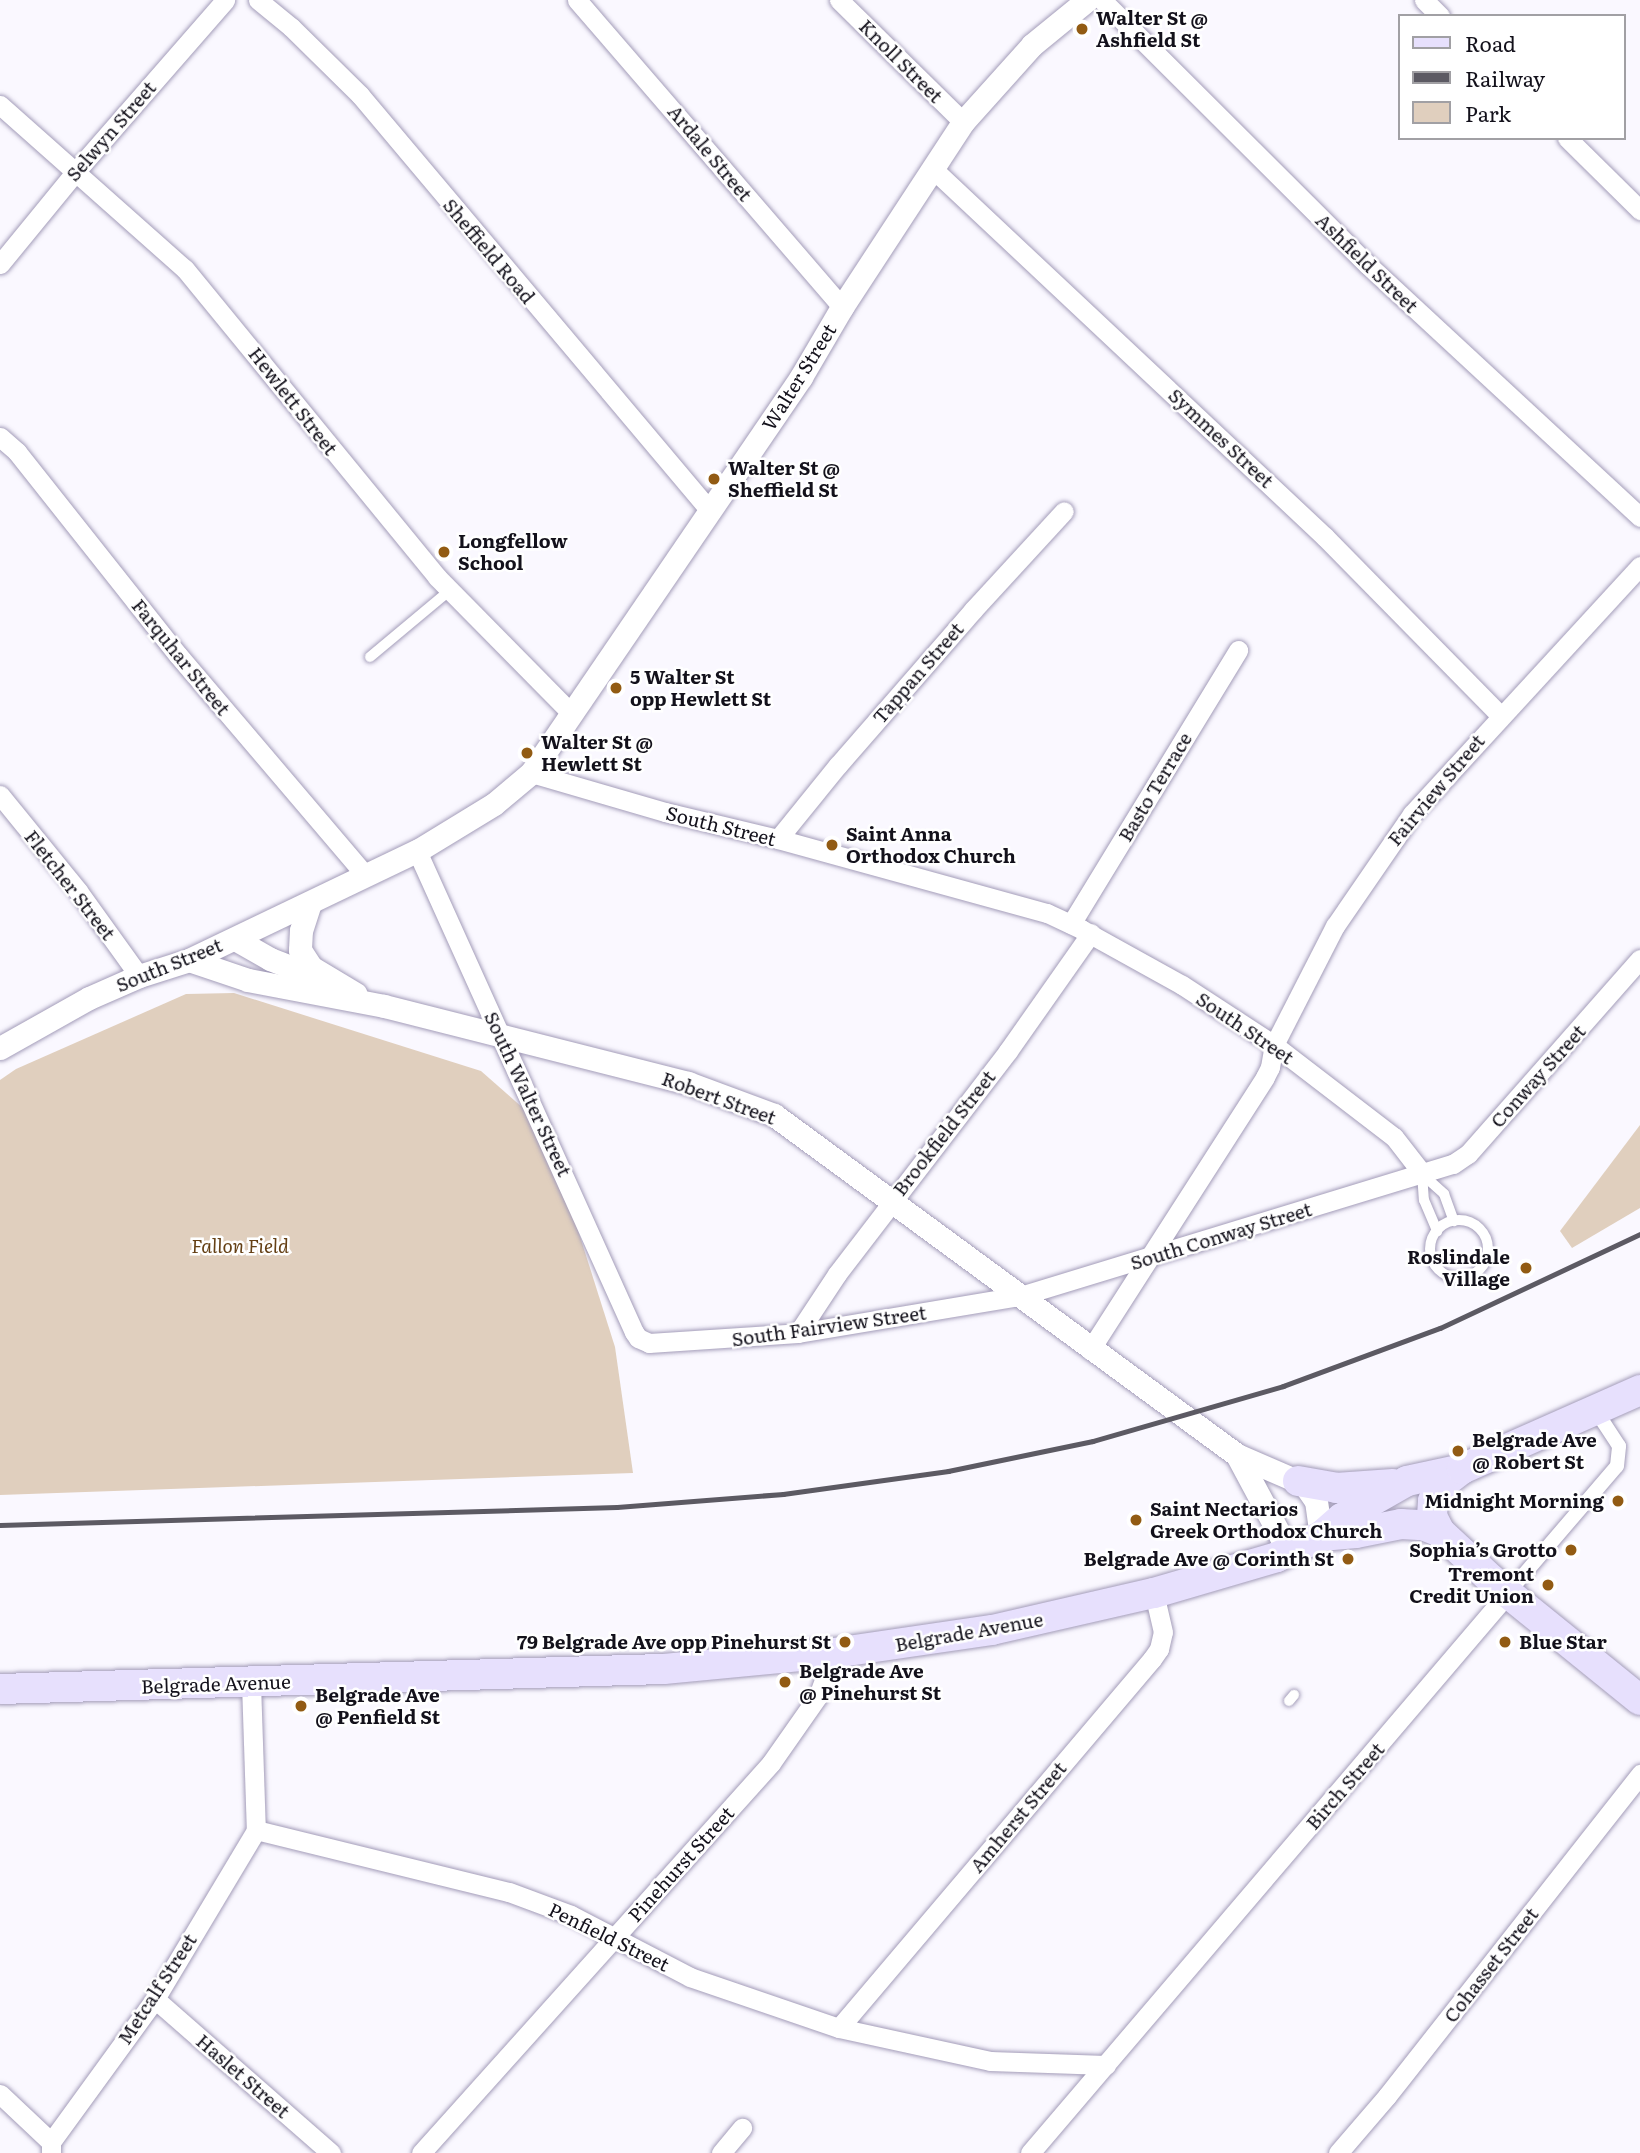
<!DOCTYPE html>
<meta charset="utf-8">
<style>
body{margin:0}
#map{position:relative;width:1640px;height:2153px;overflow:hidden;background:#faf8ff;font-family:Literata,serif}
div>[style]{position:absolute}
.green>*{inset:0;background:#e0cfbe}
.roads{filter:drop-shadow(0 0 2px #a39cb9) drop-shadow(0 0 2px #a39cb9)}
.service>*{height:10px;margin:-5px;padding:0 5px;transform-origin:5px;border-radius:5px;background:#fff}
.service>.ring{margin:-5px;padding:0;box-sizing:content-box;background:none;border:10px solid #fff;border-radius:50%}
.pedestrian>*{height:14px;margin:-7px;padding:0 7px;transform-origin:7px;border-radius:7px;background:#fff}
.minor>*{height:19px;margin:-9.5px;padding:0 9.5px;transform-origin:9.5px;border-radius:9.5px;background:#fff}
.tertiary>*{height:23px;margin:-11.5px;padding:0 11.5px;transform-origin:11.5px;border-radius:11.5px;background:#fff}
.primary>*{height:30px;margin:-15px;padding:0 15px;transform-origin:15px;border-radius:15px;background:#e7e0fd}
.rail>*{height:5px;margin:-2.5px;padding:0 2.5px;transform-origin:2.5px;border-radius:2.5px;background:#5c5a63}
.dots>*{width:19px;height:19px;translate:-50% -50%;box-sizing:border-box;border:4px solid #fff;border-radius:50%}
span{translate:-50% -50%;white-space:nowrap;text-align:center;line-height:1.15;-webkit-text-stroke:5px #fff;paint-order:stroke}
.poi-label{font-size:19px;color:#13111b;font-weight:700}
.left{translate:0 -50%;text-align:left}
.right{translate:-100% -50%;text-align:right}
.street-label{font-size:19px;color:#13111b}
.park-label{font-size:19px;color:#654015;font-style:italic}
.legend{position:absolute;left:1398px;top:14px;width:228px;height:126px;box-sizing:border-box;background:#fff;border:2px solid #a1a0a4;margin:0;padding:9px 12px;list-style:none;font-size:21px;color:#13111b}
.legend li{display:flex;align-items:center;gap:14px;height:35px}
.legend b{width:35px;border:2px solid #a1a0a4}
</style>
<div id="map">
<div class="green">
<div style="clip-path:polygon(234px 993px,481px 1071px,540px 1123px,577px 1227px,615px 1347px,633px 1473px,0 1495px,0 1080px,16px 1069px,186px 994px)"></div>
<div style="clip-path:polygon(1640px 1125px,1640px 1208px,1572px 1248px,1560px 1231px)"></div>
</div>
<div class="roads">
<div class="service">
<div style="left:370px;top:657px;width:104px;rotate:-39.9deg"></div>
<div style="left:1422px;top:1173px;width:27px;rotate:86deg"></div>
<div style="left:1424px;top:1200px;width:34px;rotate:67deg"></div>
<div style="left:1422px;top:1174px;width:30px;rotate:42deg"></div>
<div style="left:1444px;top:1194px;width:29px;rotate:70deg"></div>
<div class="ring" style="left:1430px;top:1220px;width:48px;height:48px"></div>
<div style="left:1289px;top:1701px;width:8px;rotate:-50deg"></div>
</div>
<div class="pedestrian">
<div style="left:1508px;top:1593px;width:167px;rotate:-49.4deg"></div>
<div style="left:1617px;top:1466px;width:20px;rotate:-84deg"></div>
<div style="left:1619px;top:1446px;width:42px;rotate:-123.3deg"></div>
</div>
<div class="minor">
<div style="left:258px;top:0;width:43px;rotate:39.3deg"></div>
<div style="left:291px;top:27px;width:97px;rotate:44.6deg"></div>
<div style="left:360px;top:95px;width:545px;rotate:49.91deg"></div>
<div style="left:577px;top:0;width:406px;rotate:49.2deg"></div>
<div style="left:839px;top:0;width:174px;rotate:44.5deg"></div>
<div style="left:1102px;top:0;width:375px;rotate:44.9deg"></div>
<div style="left:1368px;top:265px;width:371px;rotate:42.8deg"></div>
<div style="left:1424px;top:0;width:23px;rotate:45deg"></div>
<div style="left:0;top:105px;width:247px;rotate:41.6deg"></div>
<div style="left:185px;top:269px;width:398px;rotate:50.7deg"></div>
<div style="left:437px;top:577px;width:190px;rotate:45.4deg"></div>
<div style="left:1567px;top:138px;width:103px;rotate:44.6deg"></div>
<div style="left:933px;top:169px;width:538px;rotate:43.19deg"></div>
<div style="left:1325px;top:537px;width:250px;rotate:45.5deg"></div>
<div style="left:0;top:264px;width:120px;rotate:-50.7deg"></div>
<div style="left:76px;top:171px;width:227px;rotate:-48.9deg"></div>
<div style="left:0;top:437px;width:23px;rotate:41deg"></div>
<div style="left:17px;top:452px;width:259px;rotate:51.6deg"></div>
<div style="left:178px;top:655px;width:289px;rotate:49.6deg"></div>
<div style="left:531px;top:773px;width:140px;rotate:16.2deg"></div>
<div style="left:665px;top:812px;width:116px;rotate:13.4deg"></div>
<div style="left:778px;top:839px;width:279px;rotate:15.4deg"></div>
<div style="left:1047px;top:913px;width:38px;rotate:25deg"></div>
<div style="left:1081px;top:929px;width:115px;rotate:29deg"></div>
<div style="left:1182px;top:985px;width:110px;rotate:33.1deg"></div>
<div style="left:1274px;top:1045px;width:151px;rotate:37.5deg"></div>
<div style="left:1394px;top:1137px;width:46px;rotate:52.1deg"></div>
<div style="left:0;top:795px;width:124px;rotate:50.9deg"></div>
<div style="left:78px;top:891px;width:105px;rotate:54.3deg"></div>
<div style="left:778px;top:839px;width:95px;rotate:-51deg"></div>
<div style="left:838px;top:765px;width:206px;rotate:-48.9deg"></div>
<div style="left:973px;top:610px;width:134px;rotate:-47.4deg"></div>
<div style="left:417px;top:851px;width:528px;rotate:65.72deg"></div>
<div style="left:634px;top:1332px;width:7px;rotate:56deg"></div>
<div style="left:638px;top:1338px;width:12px;rotate:24deg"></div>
<div style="left:649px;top:1343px;width:149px;rotate:-3.8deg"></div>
<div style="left:798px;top:1333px;width:225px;rotate:-9.5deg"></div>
<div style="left:1020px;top:1296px;width:453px;rotate:-17deg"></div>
<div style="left:1453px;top:1164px;width:18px;rotate:-34deg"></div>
<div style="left:1468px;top:1154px;width:260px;rotate:-48.6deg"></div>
<div style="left:1071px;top:924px;width:321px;rotate:-58.6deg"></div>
<div style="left:798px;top:1333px;width:71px;rotate:-56.5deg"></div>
<div style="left:837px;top:1274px;width:281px;rotate:-52.5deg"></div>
<div style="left:1008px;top:1051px;width:144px;rotate:-54.9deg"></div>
<div style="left:1090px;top:1350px;width:324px;rotate:-57.3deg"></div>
<div style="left:1265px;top:1077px;width:11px;rotate:-63deg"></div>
<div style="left:1270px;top:1067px;width:22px;rotate:-80deg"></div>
<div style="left:1274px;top:1045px;width:134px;rotate:-62.9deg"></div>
<div style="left:1335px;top:926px;width:136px;rotate:-55.5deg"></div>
<div style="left:1412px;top:814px;width:337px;rotate:-47.4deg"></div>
<div style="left:251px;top:1683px;width:147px;rotate:88.1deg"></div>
<div style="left:256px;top:1830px;width:260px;rotate:13.8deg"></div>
<div style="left:509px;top:1892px;width:66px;rotate:20.4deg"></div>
<div style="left:571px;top:1915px;width:134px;rotate:27.5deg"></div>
<div style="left:690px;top:1977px;width:157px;rotate:18.9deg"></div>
<div style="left:839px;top:2028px;width:155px;rotate:12.3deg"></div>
<div style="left:990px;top:2061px;width:116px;rotate:2deg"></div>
<div style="left:155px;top:1999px;width:234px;rotate:41.2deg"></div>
<div style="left:839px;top:2028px;width:484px;rotate:-49.7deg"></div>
<div style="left:1152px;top:1659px;width:12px;rotate:-55deg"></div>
<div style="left:1159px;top:1649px;width:17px;rotate:-77deg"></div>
<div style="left:1163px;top:1632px;width:40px;rotate:-103deg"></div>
<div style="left:0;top:2094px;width:70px;rotate:43.3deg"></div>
<div style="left:51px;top:2142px;width:11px;rotate:90deg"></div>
<div style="left:51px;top:2142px;width:177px;rotate:-54deg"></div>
<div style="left:155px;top:1999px;width:197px;rotate:-59.1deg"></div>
<div style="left:421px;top:2153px;width:524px;rotate:-48.09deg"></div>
<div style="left:771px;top:1763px;width:82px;rotate:-55deg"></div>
<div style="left:818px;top:1696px;width:46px;rotate:-69.6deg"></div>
<div style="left:721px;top:2153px;width:33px;rotate:-50deg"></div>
<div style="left:1030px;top:2153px;width:736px;rotate:-49.52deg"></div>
<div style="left:1338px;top:2153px;width:75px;rotate:-49.3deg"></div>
<div style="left:1387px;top:2096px;width:410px;rotate:-51.8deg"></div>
</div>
<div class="tertiary">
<div style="left:310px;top:903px;width:28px;rotate:108deg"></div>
<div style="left:301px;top:930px;width:20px;rotate:93deg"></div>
<div style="left:300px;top:950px;width:20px;rotate:57deg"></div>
<div style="left:311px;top:967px;width:52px;rotate:31deg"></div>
<div style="left:235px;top:939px;width:40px;rotate:29.7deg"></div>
<div style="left:270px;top:959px;width:55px;rotate:21.4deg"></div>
<div style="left:189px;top:960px;width:62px;rotate:18.7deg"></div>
<div style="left:248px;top:980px;width:138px;rotate:10.8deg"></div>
<div style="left:384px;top:1006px;width:314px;rotate:14.2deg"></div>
<div style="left:688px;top:1083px;width:92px;rotate:20.4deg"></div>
<div style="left:774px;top:1115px;width:574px;rotate:36.29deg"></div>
<div style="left:1237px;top:1455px;width:73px;rotate:23.4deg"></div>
<div style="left:1304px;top:1484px;width:21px;rotate:55deg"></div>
<div style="left:1316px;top:1501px;width:35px;rotate:82deg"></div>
<div style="left:0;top:1048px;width:102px;rotate:-29.3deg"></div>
<div style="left:89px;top:998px;width:55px;rotate:-23.7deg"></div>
<div style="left:139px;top:976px;width:52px;rotate:-17.7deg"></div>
<div style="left:189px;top:960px;width:253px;rotate:-25.6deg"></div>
<div style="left:417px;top:851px;width:90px;rotate:-31.4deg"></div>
<div style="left:494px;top:804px;width:48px;rotate:-40deg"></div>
<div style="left:531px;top:773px;width:479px;rotate:-55.7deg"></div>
<div style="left:801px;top:377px;width:81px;rotate:-59.6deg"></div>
<div style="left:842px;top:307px;width:221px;rotate:-56.8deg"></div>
<div style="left:963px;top:122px;width:103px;rotate:-48.1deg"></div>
<div style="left:1032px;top:45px;width:71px;rotate:-39.3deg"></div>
<div style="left:1237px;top:1455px;width:110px;rotate:61.8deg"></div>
</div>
<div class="primary">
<div style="left:1298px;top:1481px;width:39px;rotate:10deg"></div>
<div style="left:1336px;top:1488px;width:57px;rotate:-4deg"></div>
<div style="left:1440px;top:1532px;width:18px;rotate:-117deg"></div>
<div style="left:1432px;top:1516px;width:15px;rotate:-86deg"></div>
<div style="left:1433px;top:1501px;width:21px;rotate:-59deg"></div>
<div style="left:1444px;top:1483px;width:23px;rotate:-38deg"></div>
<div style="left:1321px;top:1536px;width:35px;rotate:-5deg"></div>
<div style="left:1356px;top:1533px;width:46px;rotate:-11.3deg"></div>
<div style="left:1401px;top:1524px;width:22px;rotate:3deg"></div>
<div style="left:1423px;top:1525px;width:18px;rotate:22deg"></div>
<div style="left:1440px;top:1532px;width:72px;rotate:42.8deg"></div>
<div style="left:1493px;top:1581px;width:189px;rotate:39deg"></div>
<div style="left:0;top:1689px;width:664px;rotate:-1.73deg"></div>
<div style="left:664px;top:1669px;width:171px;rotate:-5.4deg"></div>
<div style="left:834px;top:1653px;width:160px;rotate:-8.3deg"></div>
<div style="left:992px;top:1630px;width:166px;rotate:-12.9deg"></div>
<div style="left:1154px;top:1593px;width:128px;rotate:-16.3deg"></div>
<div style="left:1277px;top:1557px;width:49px;rotate:-25.5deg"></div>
<div style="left:1321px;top:1536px;width:28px;rotate:-41deg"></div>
<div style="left:1342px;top:1518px;width:75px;rotate:-29.6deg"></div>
<div style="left:1407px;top:1481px;width:56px;rotate:-12.3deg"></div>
<div style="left:1462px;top:1469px;width:195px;rotate:-23.9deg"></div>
</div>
</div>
<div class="rail">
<div style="left:0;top:1525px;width:617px;rotate:-1.67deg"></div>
<div style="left:617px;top:1507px;width:167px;rotate:-4.5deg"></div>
<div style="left:783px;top:1494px;width:167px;rotate:-7.9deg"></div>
<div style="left:948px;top:1471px;width:148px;rotate:-11.7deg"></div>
<div style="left:1093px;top:1441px;width:198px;rotate:-16.1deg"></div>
<div style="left:1283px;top:1386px;width:167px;rotate:-20.3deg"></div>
<div style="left:1440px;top:1328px;width:221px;rotate:-25.2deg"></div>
</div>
<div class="dots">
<div style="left:1082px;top:29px;background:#925b13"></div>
<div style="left:714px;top:479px;background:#925b13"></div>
<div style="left:444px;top:552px;background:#925b13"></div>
<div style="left:616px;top:688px;background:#925b13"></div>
<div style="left:527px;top:753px;background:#925b13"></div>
<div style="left:832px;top:845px;background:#925b13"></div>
<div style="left:1526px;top:1268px;background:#925b13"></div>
<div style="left:1458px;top:1451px;background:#925b13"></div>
<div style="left:1618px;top:1501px;background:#925b13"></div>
<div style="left:1136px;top:1520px;background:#925b13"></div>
<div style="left:1571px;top:1550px;background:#925b13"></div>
<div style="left:1348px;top:1559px;background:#925b13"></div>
<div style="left:1548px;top:1585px;background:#925b13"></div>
<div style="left:845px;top:1642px;background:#925b13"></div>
<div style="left:1505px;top:1642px;background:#925b13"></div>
<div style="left:785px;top:1682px;background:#925b13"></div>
<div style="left:301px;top:1706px;background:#925b13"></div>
</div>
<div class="poi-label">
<span class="left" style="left:1096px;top:29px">Walter St @<br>Ashfield St</span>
<span class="left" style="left:728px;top:479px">Walter St @<br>Sheffield St</span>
<span class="left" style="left:458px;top:552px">Longfellow<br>School</span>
<span class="left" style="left:630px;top:688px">5 Walter St<br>opp Hewlett St</span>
<span class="left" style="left:541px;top:753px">Walter St @<br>Hewlett St</span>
<span class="left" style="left:846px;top:845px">Saint Anna<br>Orthodox Church</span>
<span class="right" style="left:1510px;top:1268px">Roslindale<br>Village</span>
<span class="left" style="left:1472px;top:1451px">Belgrade Ave<br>@ Robert St</span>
<span class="right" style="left:1604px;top:1501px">Midnight Morning</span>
<span class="left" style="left:1150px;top:1520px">Saint Nectarios<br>Greek Orthodox Church</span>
<span class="right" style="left:1557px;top:1550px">Sophia’s Grotto</span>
<span class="right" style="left:1334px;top:1559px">Belgrade Ave @ Corinth St</span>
<span class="right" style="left:1534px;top:1585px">Tremont<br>Credit Union</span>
<span class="right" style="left:831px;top:1642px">79 Belgrade Ave opp Pinehurst St</span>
<span class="left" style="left:1519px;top:1642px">Blue Star</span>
<span class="left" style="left:799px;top:1682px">Belgrade Ave<br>@ Pinehurst St</span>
<span class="left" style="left:315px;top:1706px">Belgrade Ave<br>@ Penfield St</span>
</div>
<div class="street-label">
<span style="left:901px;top:61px;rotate:45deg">Knoll Street</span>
<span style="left:111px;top:131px;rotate:-49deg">Selwyn Street</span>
<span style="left:710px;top:153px;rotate:50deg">Ardale Street</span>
<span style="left:489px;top:251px;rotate:50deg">Sheffield Road</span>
<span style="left:1367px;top:263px;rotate:44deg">Ashfield Street</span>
<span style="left:799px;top:377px;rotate:-58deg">Walter Street</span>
<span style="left:293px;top:401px;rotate:52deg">Hewlett Street</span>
<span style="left:1221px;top:438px;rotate:43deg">Symmes Street</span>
<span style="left:181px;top:657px;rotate:51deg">Farquhar Street</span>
<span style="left:918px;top:673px;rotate:-49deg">Tappan Street</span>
<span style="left:1155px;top:787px;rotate:-59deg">Basto Terrace</span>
<span style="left:1436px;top:790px;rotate:-50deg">Fairview Street</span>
<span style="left:721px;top:826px;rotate:14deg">South Street</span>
<span style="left:70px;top:885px;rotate:52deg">Fletcher Street</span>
<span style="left:169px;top:965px;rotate:-22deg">South Street</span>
<span style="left:1245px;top:1028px;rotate:34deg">South Street</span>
<span style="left:1538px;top:1076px;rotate:-48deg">Conway Street</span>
<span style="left:528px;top:1094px;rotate:65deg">South Walter Street</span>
<span style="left:719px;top:1098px;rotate:20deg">Robert Street</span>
<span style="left:944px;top:1133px;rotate:-52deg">Brookfield Street</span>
<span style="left:1221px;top:1236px;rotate:-17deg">South Conway Street</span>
<span style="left:829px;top:1326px;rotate:-8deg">South Fairview Street</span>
<span style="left:969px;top:1632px;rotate:-10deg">Belgrade Avenue</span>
<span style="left:216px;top:1684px;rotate:-2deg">Belgrade Avenue</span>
<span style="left:1345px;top:1786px;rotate:-49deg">Birch Street</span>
<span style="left:1018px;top:1817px;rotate:-50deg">Amherst Street</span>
<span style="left:681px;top:1864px;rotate:-48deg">Pinehurst Street</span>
<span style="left:609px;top:1937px;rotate:26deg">Penfield Street</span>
<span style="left:1491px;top:1965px;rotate:-52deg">Cohasset Street</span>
<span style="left:157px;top:1989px;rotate:-57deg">Metcalf Street</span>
<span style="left:243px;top:2076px;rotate:41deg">Haslet Street</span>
</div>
<div class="park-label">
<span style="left:240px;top:1246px">Fallon Field</span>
</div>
<ul class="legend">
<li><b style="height:9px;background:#e7e0fd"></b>Road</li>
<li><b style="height:9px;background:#5c5a63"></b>Railway</li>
<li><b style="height:19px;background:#e0cfbe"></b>Park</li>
</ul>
</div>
